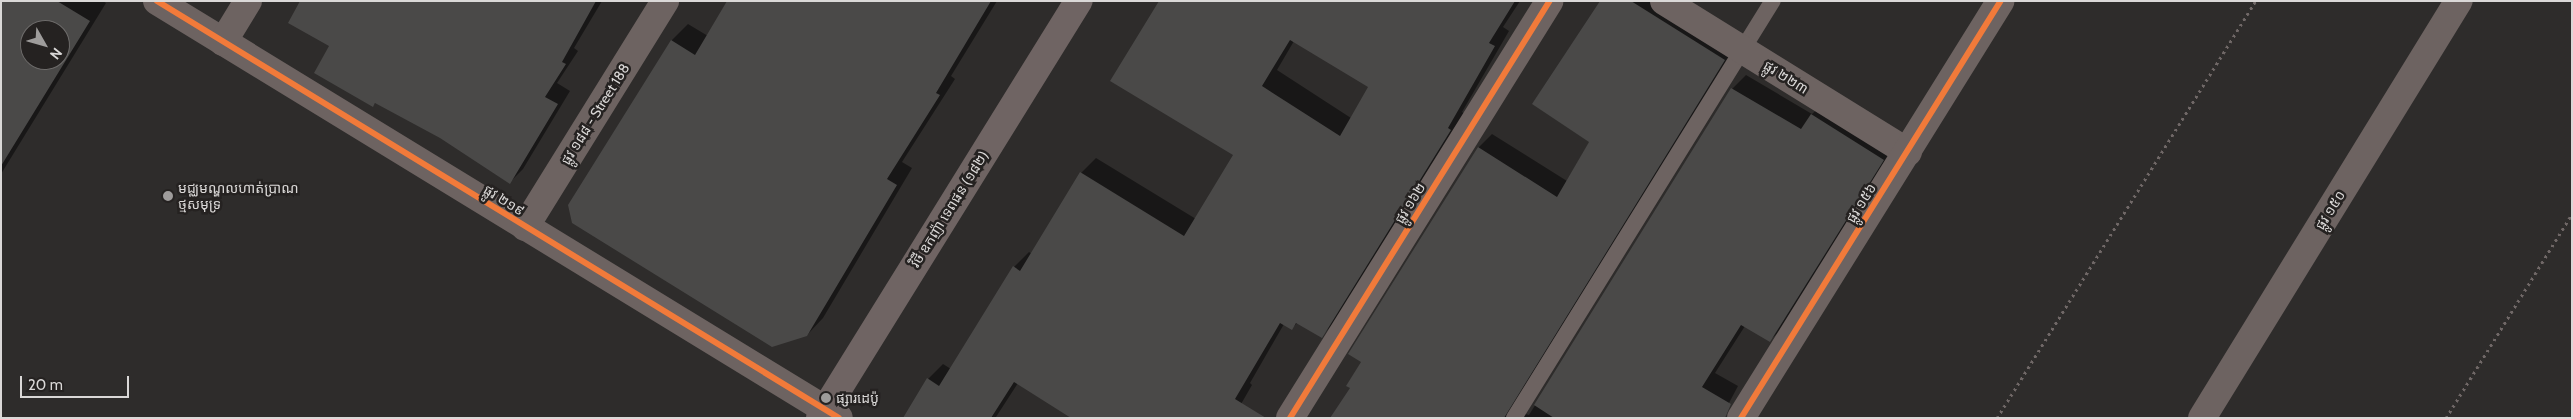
<!DOCTYPE html>
<meta charset="utf-8">
<style>
body{margin:0}
#map{position:relative;width:2573px;height:419px;overflow:hidden;background:#2e2c2b;font-family:Cabin,"Noto Sans Khmer",sans-serif}
div>[style]{position:absolute}
.shadow>*{inset:0;background:#0007}
.building>*{inset:0;background:#4a4948}
.path>*{height:3px;margin-top:-1.5px;transform-origin:0;background:repeating-linear-gradient(90deg,#706867 0 2.5px,transparent 0 6.5px)}
.lane>*{height:16px;margin:-8px;padding:0 8px;transform-origin:8px;border-radius:8px;background:#6d6361}
.street>*{height:28px;margin:-14px;padding:0 14px;transform-origin:14px;border-radius:14px;background:#6d6361}
.secondary>*{height:28px;margin:-14px;padding:0 14px;transform-origin:14px;border-radius:14px;background:#6f6463}
.cycleway>*{height:6px;margin:-3px;padding:0 3px;transform-origin:3px;border-radius:3px;background:#f17a3a}
.dots>*{width:14px;height:14px;translate:-50% -50%;box-sizing:border-box;border:2px solid #252221;border-radius:50%}
span{translate:-50% -50%;white-space:nowrap;text-align:center;line-height:1.15;-webkit-text-stroke:5px #252221;paint-order:stroke}
.street-label{font-size:14px;color:#dad8d7}
.poi-label{font-size:14px;color:#dad8d7}
.left{translate:0 -50%;text-align:left}
.frame{position:absolute;inset:0;border:2px solid #dad8d7;pointer-events:none}
.north{position:absolute;left:20px;top:20px;width:50px;height:50px;box-sizing:border-box;background:#252221;border:1px solid #6d6b6a;border-radius:50%;rotate:128deg;font-size:14px;font-weight:700;line-height:20px;text-align:center;color:#dad8d7}
.north::after{content:'';display:block;margin:auto;width:18px;height:22px;background:#9e9c9b;clip-path:polygon(50% 0,100% 100%,50% 72%,0 100%)}
.scale{position:absolute;left:20px;top:376px;width:109px;height:22px;box-sizing:border-box;border:2px solid #dad8d7;border-top:0;padding-left:6px;font-size:15px;line-height:18px;white-space:nowrap;color:#dad8d7;-webkit-text-stroke:4px #252221;paint-order:stroke}
</style>
<div id="map">
<div class="shadow">
<div style="clip-path:polygon(evenodd,1px 1px,103px 1px,106px 3px,1px 174px,1px 1px,30px 30px,60px 30px,60px 60px,30px 60px,30px 30px)"></div>
<div style="clip-path:polygon(302px 1px,602px 1px,574px 48px,578px 51px,557px 83px,570px 91px,523px 169px,510px 182px,440px 137px,376px 102px,373px 106px)"></div>
<div style="clip-path:polygon(729px 1px,997px 1px,951px 76px,955px 79px,902px 162px,912px 168px,823px 318px,807px 335px,569px 206px,672px 40px,688px 24px,708px 36px)"></div>
<div style="clip-path:polygon(evenodd,1179px 1px,1520px 1px,1503px 27px,1509px 31px,1462px 112px,1465px 114px,1336px 321px,1321px 336px,1298px 322px,1292px 328px,1284px 324px,1250px 383px,1252px 385px,1233px 418px,1018px 383px,996px 417px,998px 418px,904px 418px,928px 379px,943px 364px,951px 369px,1014px 267px,1029px 252px,1032px 254px,1081px 173px,1096px 158px,1196px 219px,1234px 155px,1179px 1px,1294px 41px,1370px 86px,1351px 118px,1277px 70px,1294px 41px)"></div>
<div style="clip-path:polygon(1602px 1px,1667px 1px,1738px 46px,1522px 413px,1529px 415px,1732px 89px,1746px 75px,1812px 114px,1826px 101px,1897px 145px,1784px 327px,1770px 340px,1745px 326px,1715px 373px,1738px 386px,1721px 418px,1332px 418px,1352px 388px,1363px 361px,1350px 354px,1479px 147px,1492px 134px,1567px 181px,1590px 141px)"></div>
</div>
<div class="building">
<div style="clip-path:polygon(evenodd,1px 1px,57px 1px,90px 21px,1px 166px,1px 1px,30px 30px,60px 30px,60px 60px,30px 60px,30px 30px)"></div>
<div style="clip-path:polygon(300px 1px,596px 1px,562px 62px,566px 64px,545px 97px,558px 104px,510px 184px,440px 138px,375px 103px,373px 107px,314px 73px,329px 46px,288px 23px)"></div>
<div style="clip-path:polygon(727px 1px,991px 1px,936px 93px,940px 95px,887px 179px,897px 185px,807px 336px,772px 347px,572px 223px,568px 205px,671px 40px,695px 55px)"></div>
<div style="clip-path:polygon(evenodd,1159px 1px,1515px 1px,1489px 43px,1495px 46px,1448px 128px,1451px 130px,1322px 338px,1296px 323px,1292px 330px,1280px 323px,1235px 399px,1266px 418px,1071px 418px,1014px 382px,991px 418px,903px 418px,927px 378px,939px 386px,1013px 266px,1020px 271px,1080px 172px,1184px 236px,1233px 155px,1110px 81px,1159px 1px,1290px 40px,1368px 87px,1340px 136px,1262px 86px,1290px 40px)"></div>
<div style="clip-path:polygon(1600px 1px,1631px 1px,1725px 60px,1504px 418px,1330px 418px,1350px 388px,1346px 386px,1361px 362px,1348px 354px,1478px 147px,1557px 197px,1589px 142px,1532px 104px)"></div>
<div style="clip-path:polygon(1731px 88px,1801px 129px,1811px 114px,1884px 160px,1770px 342px,1741px 325px,1702px 387px,1731px 404px,1725px 418px,1554px 418px,1534px 405px)"></div>
</div>
<div class="path">
<div style="left:1997px;top:418px;width:491px;rotate:-58.2deg"></div>
<div style="left:2446px;top:418px;width:240px;rotate:-58.3deg"></div>
</div>
<div class="lane">
<div style="left:1514px;top:418px;width:491px;rotate:-58.2deg"></div>
</div>
<div class="street">
<div style="left:157px;top:1px;width:799px;rotate:31.44deg"></div>
<div style="left:1664px;top:1px;width:287px;rotate:31.8deg"></div>
<div style="left:223px;top:42px;width:48px;rotate:-58.6deg"></div>
<div style="left:525px;top:227px;width:266px;rotate:-58.2deg"></div>
<div style="left:1290px;top:418px;width:491px;rotate:-58.1deg"></div>
<div style="left:1741px;top:418px;width:491px;rotate:-58.1deg"></div>
<div style="left:2202px;top:418px;width:490px;rotate:-58.4deg"></div>
</div>
<div class="secondary">
<div style="left:820px;top:418px;width:491px;rotate:-58.2deg"></div>
</div>
<div class="cycleway">
<div style="left:157px;top:1px;width:799px;rotate:31.44deg"></div>
<div style="left:1290px;top:418px;width:491px;rotate:-58.1deg"></div>
<div style="left:1741px;top:418px;width:491px;rotate:-58.1deg"></div>
</div>
<div class="dots">
<div style="left:168px;top:196px;background:#9e9c9b"></div>
<div style="left:826px;top:398px;background:#9e9c9b"></div>
</div>
<div class="street-label">
<span style="left:1786px;top:77px;rotate:32deg">ផ្លូវ ២២៣</span>
<span style="left:595px;top:114px;rotate:-58deg">ផ្លូវ ១៨៨ - Street 188</span>
<span style="left:504px;top:200px;rotate:32deg">ផ្លូវ ២១៩</span>
<span style="left:1410px;top:203px;rotate:-58deg">ផ្លូវ ១៦២</span>
<span style="left:1861px;top:203px;rotate:-58deg">ផ្លូវ ១៥៦</span>
<span style="left:949px;top:209px;rotate:-58deg">វិថី ឧកញ៉ា ទេពផន (១៨២)</span>
<span style="left:2330px;top:210px;rotate:-58deg">ផ្លូវ ១៥០</span>
</div>
<div class="poi-label">
<span class="left" style="left:178px;top:196px">មជ្ឈមណ្ឌលហាត់ប្រាណ<br>ថ្មសមុទ្រ</span>
<span class="left" style="left:836px;top:398px">ផ្សារដេប៉ូ</span>
</div>
<div class="frame"></div>
<div class="north">N</div>
<div class="scale">20 m</div>
</div>
